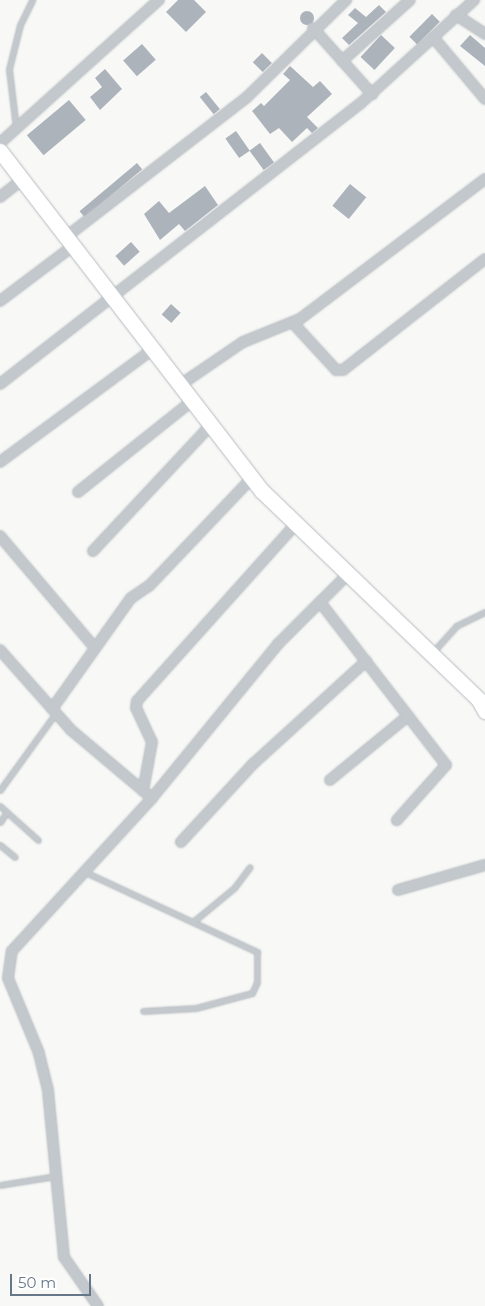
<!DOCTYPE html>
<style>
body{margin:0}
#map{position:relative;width:485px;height:1306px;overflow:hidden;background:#f8f9f6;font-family:Montserrat,sans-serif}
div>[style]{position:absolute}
.building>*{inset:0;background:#acb3bb;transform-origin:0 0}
.round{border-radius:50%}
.roads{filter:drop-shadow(0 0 1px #b6bbc1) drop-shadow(0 0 1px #b6bbc1)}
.lane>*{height:5px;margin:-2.5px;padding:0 2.5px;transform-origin:2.5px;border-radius:2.5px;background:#c3c8cc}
.street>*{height:10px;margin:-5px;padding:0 5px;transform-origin:5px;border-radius:5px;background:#c3c8cc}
.secondary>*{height:15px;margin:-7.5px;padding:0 7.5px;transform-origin:7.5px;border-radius:7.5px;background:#fff}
span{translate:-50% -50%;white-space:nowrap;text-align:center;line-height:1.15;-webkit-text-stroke:5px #fff;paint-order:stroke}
.scale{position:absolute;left:10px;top:1274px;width:81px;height:22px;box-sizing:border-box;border:2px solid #667789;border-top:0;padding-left:6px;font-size:15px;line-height:18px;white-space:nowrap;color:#667789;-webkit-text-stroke:4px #fff;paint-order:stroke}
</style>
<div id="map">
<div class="building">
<div style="clip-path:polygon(178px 0,194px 0,206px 12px,186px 32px,166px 12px)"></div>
<div style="clip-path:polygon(379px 5px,386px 12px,349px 45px,342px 38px,358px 23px,348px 15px,355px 8px,366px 17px)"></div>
<div class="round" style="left:300px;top:11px;width:14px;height:14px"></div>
<div style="left:432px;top:14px;width:11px;height:32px;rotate:45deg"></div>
<div style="left:381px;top:35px;width:19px;height:30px;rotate:43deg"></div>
<div style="clip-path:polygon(470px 35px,485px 48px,485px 66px,460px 46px)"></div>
<div style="left:142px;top:44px;width:21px;height:25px;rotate:49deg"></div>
<div style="left:262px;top:53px;width:14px;height:13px;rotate:45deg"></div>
<div style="clip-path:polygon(290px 66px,313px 87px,320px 81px,332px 94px,307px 117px,318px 128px,312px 133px,307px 128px,292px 142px,279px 128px,270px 134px,252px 111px,261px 103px,264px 106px,290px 80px,283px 74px)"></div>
<div style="clip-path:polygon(105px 69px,122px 89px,100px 110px,90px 97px,102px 87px,95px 78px)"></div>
<div style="left:206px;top:92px;width:22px;height:8px;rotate:51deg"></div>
<div style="left:69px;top:100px;width:26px;height:55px;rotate:50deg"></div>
<div style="left:236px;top:131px;width:24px;height:13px;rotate:55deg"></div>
<div style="left:260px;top:143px;width:24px;height:13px;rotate:54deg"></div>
<div style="left:137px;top:163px;width:8px;height:75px;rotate:50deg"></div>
<div style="left:350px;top:184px;width:21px;height:28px;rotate:39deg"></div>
<div style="clip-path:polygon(205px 186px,218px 205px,185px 231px,179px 224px,160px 240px,144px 214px,159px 201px,169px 213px)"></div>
<div style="left:131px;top:242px;width:13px;height:21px;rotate:48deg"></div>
<div style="left:171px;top:304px;width:13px;height:14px;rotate:42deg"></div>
</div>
<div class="roads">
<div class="lane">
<div style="left:16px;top:128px;width:59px;rotate:-96.8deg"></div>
<div style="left:9px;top:69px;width:45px;rotate:-76deg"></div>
<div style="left:20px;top:25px;width:28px;rotate:-64deg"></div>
<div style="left:432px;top:653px;width:36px;rotate:-48deg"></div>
<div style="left:456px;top:626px;width:32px;rotate:-26deg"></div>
<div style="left:0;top:790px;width:94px;rotate:-54.1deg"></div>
<div style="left:0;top:806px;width:51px;rotate:41.8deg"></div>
<div style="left:0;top:822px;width:11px;rotate:-56deg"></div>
<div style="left:0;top:845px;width:19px;rotate:39deg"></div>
<div style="left:85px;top:872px;width:190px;rotate:24.9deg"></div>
<div style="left:257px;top:952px;width:30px;rotate:90deg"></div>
<div style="left:257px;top:982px;width:12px;rotate:114deg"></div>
<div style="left:252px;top:993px;width:58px;rotate:165deg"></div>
<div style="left:196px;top:1008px;width:53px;rotate:176.8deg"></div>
<div style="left:194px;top:921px;width:52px;rotate:-39.5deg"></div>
<div style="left:234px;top:888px;width:26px;rotate:-53deg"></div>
<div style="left:0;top:1185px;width:57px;rotate:-9.1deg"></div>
</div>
<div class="street">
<div style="left:456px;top:15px;width:35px;rotate:33deg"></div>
<div style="left:313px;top:28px;width:89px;rotate:48.2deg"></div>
<div style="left:433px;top:37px;width:81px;rotate:50deg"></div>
<div style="left:342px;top:61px;width:91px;rotate:-41.9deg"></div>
<div style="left:0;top:143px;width:214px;rotate:-42deg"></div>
<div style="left:0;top:197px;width:28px;rotate:-38deg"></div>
<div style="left:66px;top:237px;width:229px;rotate:-37.7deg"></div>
<div style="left:247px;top:97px;width:139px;rotate:-44.4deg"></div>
<div style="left:0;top:301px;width:91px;rotate:-37deg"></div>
<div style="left:293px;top:323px;width:64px;rotate:47.5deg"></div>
<div style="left:336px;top:370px;width:7px"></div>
<div style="left:343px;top:370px;width:180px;rotate:-38deg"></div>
<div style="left:0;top:384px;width:457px;rotate:-37.9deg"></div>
<div style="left:361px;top:103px;width:153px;rotate:-42.3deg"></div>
<div style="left:180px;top:385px;width:76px;rotate:-34.3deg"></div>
<div style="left:243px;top:342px;width:61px;rotate:-22deg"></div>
<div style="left:300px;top:319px;width:232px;rotate:-37.1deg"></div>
<div style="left:0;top:462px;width:189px;rotate:-36.4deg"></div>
<div style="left:78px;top:492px;width:146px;rotate:-38.6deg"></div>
<div style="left:0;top:536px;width:147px;rotate:49.7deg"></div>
<div style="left:93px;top:551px;width:173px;rotate:-46.9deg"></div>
<div style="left:320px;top:602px;width:206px;rotate:52.3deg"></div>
<div style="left:446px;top:765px;width:74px;rotate:131.7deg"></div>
<div style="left:0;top:650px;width:107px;rotate:48.4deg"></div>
<div style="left:71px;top:730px;width:99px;rotate:40.1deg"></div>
<div style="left:52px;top:709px;width:136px;rotate:-54.6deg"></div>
<div style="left:131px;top:598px;width:22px;rotate:-34deg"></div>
<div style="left:149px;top:586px;width:149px;rotate:-46.4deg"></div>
<div style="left:330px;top:780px;width:101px;rotate:-39.4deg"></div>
<div style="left:143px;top:791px;width:50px;rotate:-79.6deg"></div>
<div style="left:152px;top:742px;width:38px;rotate:-115deg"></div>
<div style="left:136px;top:708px;width:7px;rotate:-82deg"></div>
<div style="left:137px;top:701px;width:238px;rotate:-48.1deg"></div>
<div style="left:181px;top:842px;width:106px;rotate:-47.3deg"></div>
<div style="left:253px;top:764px;width:153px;rotate:-42.3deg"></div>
<div style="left:398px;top:890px;width:91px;rotate:-16deg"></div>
<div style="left:98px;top:1306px;width:60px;rotate:-124.8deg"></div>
<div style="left:64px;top:1257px;width:168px;rotate:-95.5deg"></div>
<div style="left:48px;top:1090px;width:38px;rotate:-104deg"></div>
<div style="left:39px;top:1053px;width:81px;rotate:-112.5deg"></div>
<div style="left:8px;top:978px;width:27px;rotate:-82deg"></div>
<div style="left:12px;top:951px;width:207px;rotate:-47.5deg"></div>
<div style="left:152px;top:798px;width:199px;rotate:-50.7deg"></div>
<div style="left:278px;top:644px;width:99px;rotate:-45deg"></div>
</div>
<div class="secondary">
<div style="left:0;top:151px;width:429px;rotate:52.4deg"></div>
<div style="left:262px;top:491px;width:301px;rotate:43.9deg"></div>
<div style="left:479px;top:700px;width:13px;rotate:61deg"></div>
</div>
</div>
<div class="scale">50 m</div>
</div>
